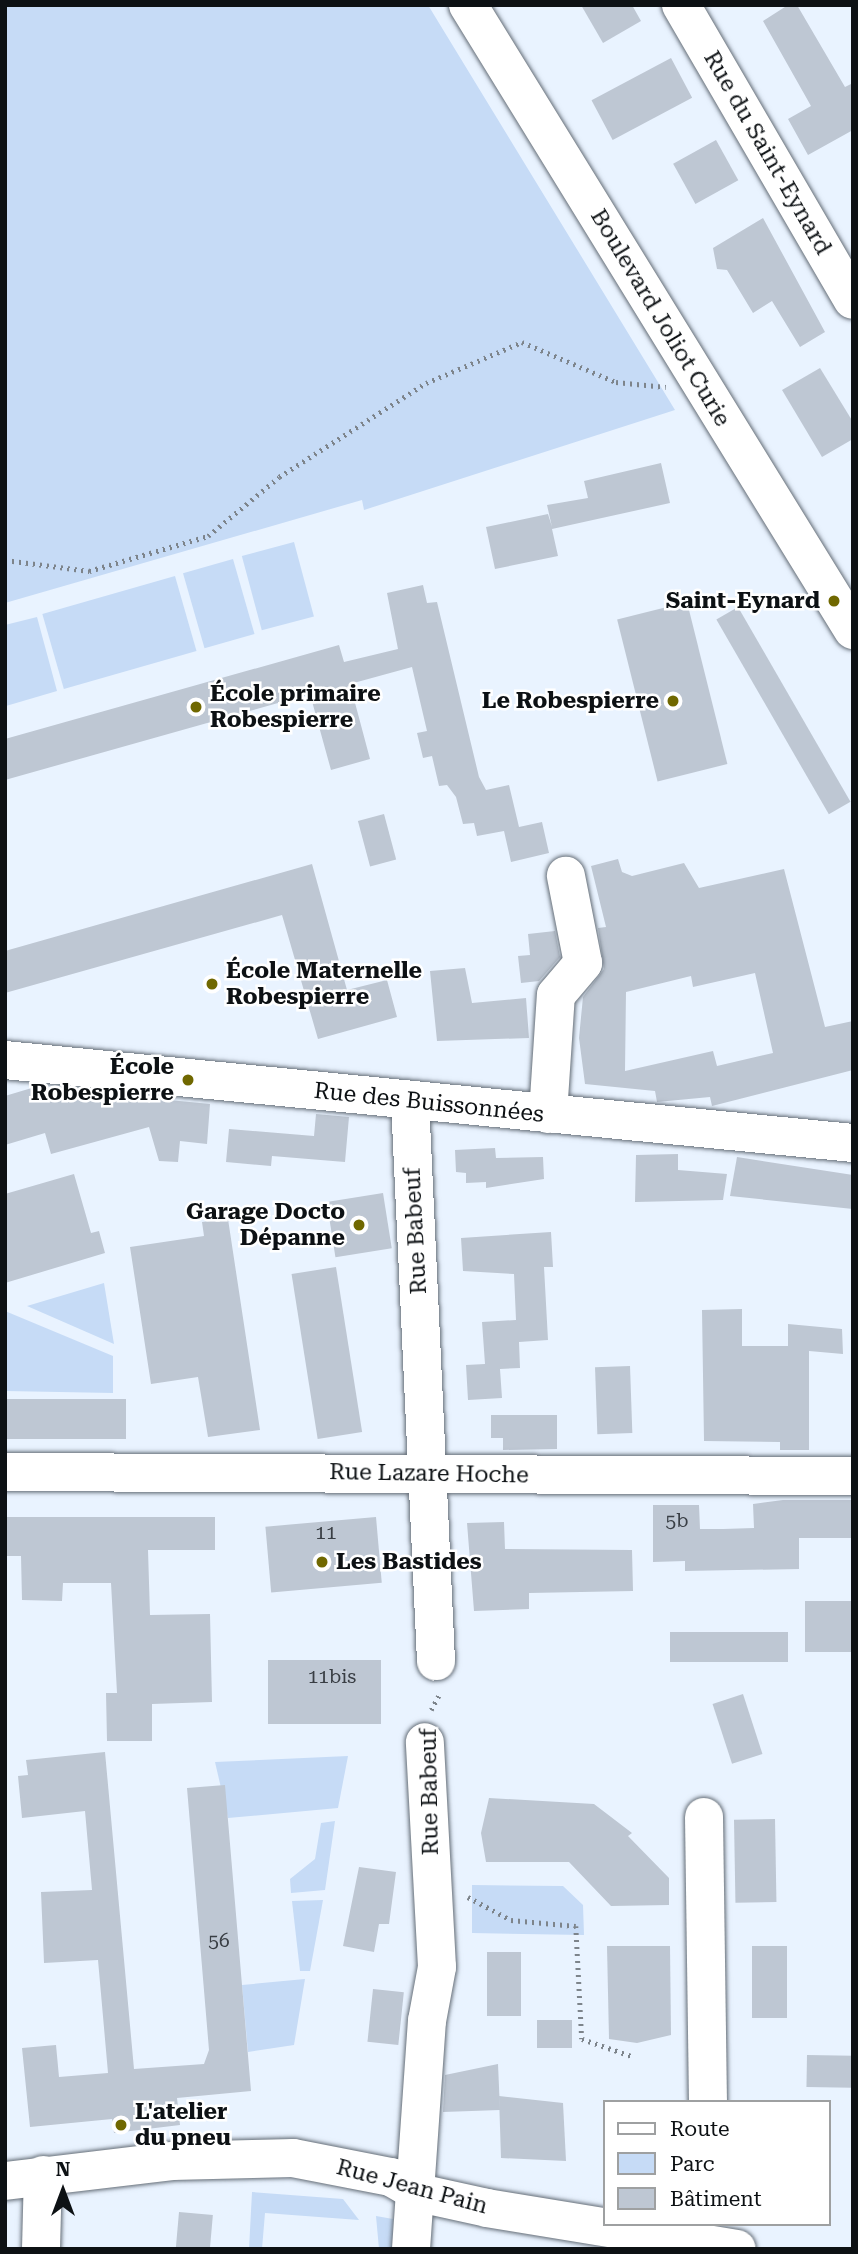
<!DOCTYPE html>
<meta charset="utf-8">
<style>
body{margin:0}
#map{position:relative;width:858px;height:2254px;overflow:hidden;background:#e9f3ff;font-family:"Roboto Serif",serif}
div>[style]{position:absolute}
.green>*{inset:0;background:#c6dbf6;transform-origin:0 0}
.building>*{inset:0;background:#bec7d3;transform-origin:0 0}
.path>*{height:4.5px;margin-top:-2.25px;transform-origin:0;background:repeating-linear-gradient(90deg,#7d848b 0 2px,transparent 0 7px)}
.roads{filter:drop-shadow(0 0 2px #656e78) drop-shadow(0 0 2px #656e78)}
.minor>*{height:38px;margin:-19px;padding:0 19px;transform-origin:19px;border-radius:19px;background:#fff}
.dots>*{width:19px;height:19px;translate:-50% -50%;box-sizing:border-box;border:4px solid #fff;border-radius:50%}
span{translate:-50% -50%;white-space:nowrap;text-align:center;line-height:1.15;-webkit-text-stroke:5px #fff;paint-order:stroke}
.number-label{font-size:19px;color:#393e44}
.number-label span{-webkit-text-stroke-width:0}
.street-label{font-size:23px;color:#0d1114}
.poi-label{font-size:23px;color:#0d1114;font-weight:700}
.right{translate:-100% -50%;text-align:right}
.left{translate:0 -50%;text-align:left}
.frame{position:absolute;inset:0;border:7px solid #0d1114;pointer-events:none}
.legend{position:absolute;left:603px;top:2100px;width:228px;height:126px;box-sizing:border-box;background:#fff;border:2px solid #9ea0a1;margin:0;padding:9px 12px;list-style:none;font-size:21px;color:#0d1114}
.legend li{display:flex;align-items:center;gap:14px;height:35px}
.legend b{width:35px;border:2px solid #9ea0a1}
.north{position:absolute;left:28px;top:2156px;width:70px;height:70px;-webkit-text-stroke:5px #fff;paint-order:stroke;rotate:0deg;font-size:19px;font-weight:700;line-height:28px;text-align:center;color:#0d1114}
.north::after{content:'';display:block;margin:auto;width:24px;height:32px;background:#0d1114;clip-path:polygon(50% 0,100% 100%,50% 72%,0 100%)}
</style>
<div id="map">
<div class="green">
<div style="clip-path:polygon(5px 5px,428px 5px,675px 410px,364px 510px,362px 500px,5px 603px)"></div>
<div style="left:294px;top:542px;width:77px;height:54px;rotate:75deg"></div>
<div style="left:233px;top:559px;width:78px;height:52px;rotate:74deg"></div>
<div style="left:175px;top:576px;width:78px;height:138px;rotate:74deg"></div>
<div style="clip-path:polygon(37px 617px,57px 691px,6px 706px,5px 625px)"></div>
<div style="clip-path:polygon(104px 1283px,114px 1344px,27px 1306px)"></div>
<div style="clip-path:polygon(5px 1311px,113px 1356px,113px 1393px,5px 1391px)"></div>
<div style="clip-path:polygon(348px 1756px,338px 1808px,228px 1818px,215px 1762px)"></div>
<div style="clip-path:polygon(335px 1821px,325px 1890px,291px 1893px,290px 1879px,315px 1859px,321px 1823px)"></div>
<div style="clip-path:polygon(472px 1885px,563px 1886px,583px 1905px,584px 1935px,472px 1933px)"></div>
<div style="clip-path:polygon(323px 1900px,310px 1971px,300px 1971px,292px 1901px)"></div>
<div style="clip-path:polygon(305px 1979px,294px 2045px,248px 2052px,242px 1985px)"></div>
<div style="clip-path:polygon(252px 2192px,343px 2199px,359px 2220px,265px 2213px,262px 2249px,249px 2249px)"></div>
<div style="clip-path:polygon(376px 2216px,393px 2219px,392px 2249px,379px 2249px)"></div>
</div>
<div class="building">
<div style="clip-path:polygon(581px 5px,632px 5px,641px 21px,603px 43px)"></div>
<div style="clip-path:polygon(788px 5px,797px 5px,845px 87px,853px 83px,853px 130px,808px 155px,788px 119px,811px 106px,763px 21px)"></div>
<div style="left:671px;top:58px;width:45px;height:90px;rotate:62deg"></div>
<div style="left:716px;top:140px;width:46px;height:49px;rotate:61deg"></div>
<div style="clip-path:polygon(763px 218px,825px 332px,800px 347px,772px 301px,753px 313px,727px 270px,717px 269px,713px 248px)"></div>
<div style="clip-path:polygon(820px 368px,853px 422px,853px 439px,822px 457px,782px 390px)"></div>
<div style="clip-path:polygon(661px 463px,670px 503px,552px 529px,558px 556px,495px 569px,486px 527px,548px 514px,552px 527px,547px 505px,588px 498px,584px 481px)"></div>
<div style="clip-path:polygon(423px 585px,427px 603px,437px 602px,479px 777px,486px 790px,509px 785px,519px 827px,542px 822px,549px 853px,511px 862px,504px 831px,477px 836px,474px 823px,463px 824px,456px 797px,447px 785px,439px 786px,432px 756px,423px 758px,417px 733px,427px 731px,412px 667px,350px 684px,370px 759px,331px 770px,310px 694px,5px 780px,5px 739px,339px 645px,344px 662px,398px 649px,387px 593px)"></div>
<div style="left:687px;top:602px;width:167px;height:72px;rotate:76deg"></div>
<div style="left:738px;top:607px;width:225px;height:25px;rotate:60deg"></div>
<div style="left:384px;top:814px;width:47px;height:27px;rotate:75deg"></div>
<div style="clip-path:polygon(evenodd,618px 859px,622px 872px,632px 876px,684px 863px,699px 888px,784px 869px,825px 1027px,853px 1021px,853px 1070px,712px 1106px,710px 1097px,657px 1102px,655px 1091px,585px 1084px,579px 1038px,583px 997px,604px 969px,598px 928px,606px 927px,591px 866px,618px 859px,755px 973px,773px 1053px,717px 1066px,713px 1051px,625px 1071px,626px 992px,691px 976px,693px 987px,755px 973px)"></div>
<div style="clip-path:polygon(312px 864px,347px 990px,387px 980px,397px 1017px,318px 1039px,282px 915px,5px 993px,5px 951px)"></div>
<div style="clip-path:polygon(555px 931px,560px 957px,539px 981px,521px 983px,518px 956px,530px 955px,528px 934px)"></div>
<div style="clip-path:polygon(465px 968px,472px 1003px,526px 998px,529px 1038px,437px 1041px,430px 971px)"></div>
<div style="clip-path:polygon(35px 1087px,210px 1104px,207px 1144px,180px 1141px,178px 1162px,159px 1161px,149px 1127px,51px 1154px,45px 1133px,5px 1145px,5px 1096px)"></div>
<div style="clip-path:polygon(316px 1114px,349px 1117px,345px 1162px,272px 1156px,271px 1166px,226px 1162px,229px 1129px,314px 1136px)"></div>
<div style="clip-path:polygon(495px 1148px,496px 1158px,543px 1157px,544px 1179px,486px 1188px,486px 1182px,466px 1183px,466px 1173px,456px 1172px,455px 1150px)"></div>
<div style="clip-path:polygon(678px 1154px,678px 1170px,727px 1174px,723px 1200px,635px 1202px,636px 1155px)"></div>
<div style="clip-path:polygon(737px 1157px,853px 1175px,853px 1209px,730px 1196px)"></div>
<div style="clip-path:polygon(74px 1174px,91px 1233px,99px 1231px,105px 1253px,5px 1283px,5px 1194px)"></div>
<div style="left:383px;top:1193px;width:56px;height:57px;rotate:81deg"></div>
<div style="clip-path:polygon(228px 1219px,260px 1430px,208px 1437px,198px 1377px,151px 1384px,130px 1247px,204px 1236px,202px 1222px)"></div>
<div style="clip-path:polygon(551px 1232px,553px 1267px,544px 1267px,548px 1340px,519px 1342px,520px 1368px,500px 1369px,502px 1398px,468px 1400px,466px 1365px,485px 1364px,482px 1322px,516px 1320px,514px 1274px,463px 1271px,461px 1238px)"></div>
<div style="left:336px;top:1267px;width:167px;height:45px;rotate:81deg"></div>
<div style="clip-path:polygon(742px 1309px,742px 1346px,788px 1346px,788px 1324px,842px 1329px,843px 1354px,809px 1351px,809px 1450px,780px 1450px,780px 1442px,704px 1441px,702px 1310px)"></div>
<div style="left:630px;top:1366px;width:67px;height:35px;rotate:88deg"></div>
<div style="left:5px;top:1399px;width:121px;height:40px"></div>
<div style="clip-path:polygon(491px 1415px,557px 1415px,557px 1449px,503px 1450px,503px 1438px,491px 1438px)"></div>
<div style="clip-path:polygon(783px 1500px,853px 1500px,853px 1538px,799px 1538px,799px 1569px,685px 1571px,685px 1561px,653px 1562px,653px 1505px,699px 1505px,700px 1529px,723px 1529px,754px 1528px,753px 1504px)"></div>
<div style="clip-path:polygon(7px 1517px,215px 1517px,215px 1550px,148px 1550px,150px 1615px,210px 1614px,212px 1702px,152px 1704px,152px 1741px,107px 1741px,106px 1693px,117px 1693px,111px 1583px,63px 1583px,62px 1601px,22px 1600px,21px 1556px,6px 1556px)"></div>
<div style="left:376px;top:1517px;width:66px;height:111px;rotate:85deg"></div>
<div style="clip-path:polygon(504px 1522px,505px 1549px,632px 1550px,633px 1591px,529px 1593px,529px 1609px,474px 1611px,467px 1523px)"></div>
<div style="left:805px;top:1601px;width:48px;height:51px"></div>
<div style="left:788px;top:1632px;width:30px;height:118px;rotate:90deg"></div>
<div style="left:268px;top:1660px;width:113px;height:64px"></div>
<div style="left:743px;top:1694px;width:63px;height:32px;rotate:72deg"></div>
<div style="clip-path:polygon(105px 1752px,134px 2069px,204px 2064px,209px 2050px,187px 1788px,225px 1785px,251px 2091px,177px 2098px,180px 2125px,114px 2133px,112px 2119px,30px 2127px,22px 2048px,56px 2045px,59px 2077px,108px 2073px,98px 1960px,44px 1963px,41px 1892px,92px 1890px,85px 1811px,22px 1818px,18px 1776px,28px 1775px,26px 1760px)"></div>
<div style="clip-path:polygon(489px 1798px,594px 1804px,632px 1833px,628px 1836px,669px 1878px,669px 1905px,611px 1906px,569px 1862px,486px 1862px,481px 1833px)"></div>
<div style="left:775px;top:1819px;width:83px;height:41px;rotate:89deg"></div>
<div style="clip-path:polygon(359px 1867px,396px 1872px,389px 1924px,379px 1924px,374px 1952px,343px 1946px)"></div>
<div style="clip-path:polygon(607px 1946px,670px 1946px,671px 2035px,637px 2043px,609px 2039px)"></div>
<div style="left:752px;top:1946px;width:35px;height:72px"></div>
<div style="left:487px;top:1952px;width:34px;height:64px"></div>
<div style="left:373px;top:1989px;width:31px;height:53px;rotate:6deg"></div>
<div style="left:572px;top:2020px;width:28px;height:35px;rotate:90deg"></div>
<div style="left:807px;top:2055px;width:46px;height:32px;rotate:1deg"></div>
<div style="clip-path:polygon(498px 2064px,500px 2110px,443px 2112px,445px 2075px)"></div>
<div style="clip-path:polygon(499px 2096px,563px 2103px,566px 2161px,501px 2158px)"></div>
<div style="left:179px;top:2212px;width:34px;height:37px;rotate:5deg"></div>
</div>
<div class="path">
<div style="left:5px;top:560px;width:85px;rotate:7.5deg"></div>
<div style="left:89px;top:571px;width:124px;rotate:-16.4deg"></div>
<div style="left:208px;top:536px;width:92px;rotate:-39.7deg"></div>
<div style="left:279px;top:477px;width:174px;rotate:-32.6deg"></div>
<div style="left:426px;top:383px;width:104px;rotate:-23.1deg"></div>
<div style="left:522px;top:342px;width:102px;rotate:23.1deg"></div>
<div style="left:616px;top:382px;width:50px;rotate:5.7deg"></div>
<div style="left:431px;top:1710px;width:19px;rotate:-62deg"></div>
<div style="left:468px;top:1897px;width:49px;rotate:28.1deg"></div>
<div style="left:511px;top:1920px;width:65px;rotate:5.3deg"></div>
<div style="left:576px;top:1926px;width:113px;rotate:87deg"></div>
<div style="left:582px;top:2039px;width:55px;rotate:19.1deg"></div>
</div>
<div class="roads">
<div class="minor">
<div style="left:468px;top:5px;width:734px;rotate:58.37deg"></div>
<div style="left:681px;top:5px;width:341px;rotate:59.8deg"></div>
<div style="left:5px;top:1060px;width:852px;rotate:5.59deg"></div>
<div style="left:410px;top:1101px;width:561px;rotate:87.34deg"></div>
<div style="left:548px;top:1114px;width:119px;rotate:-86.2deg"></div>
<div style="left:556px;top:995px;width:42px;rotate:-49.8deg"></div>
<div style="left:583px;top:963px;width:89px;rotate:-101.1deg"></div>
<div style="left:5px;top:1472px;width:848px;rotate:0.27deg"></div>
<div style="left:704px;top:1817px;width:285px;rotate:89.2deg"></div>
<div style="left:5px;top:2181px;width:168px;rotate:-6.8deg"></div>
<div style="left:172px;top:2161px;width:121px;rotate:-1.4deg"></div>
<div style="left:293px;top:2158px;width:100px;rotate:11deg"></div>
<div style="left:391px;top:2177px;width:32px;rotate:30deg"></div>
<div style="left:419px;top:2193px;width:70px;rotate:12.4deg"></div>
<div style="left:487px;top:2208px;width:253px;rotate:9.3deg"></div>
<div style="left:41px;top:2249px;width:74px;rotate:-88.5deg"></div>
<div style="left:411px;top:2249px;width:229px;rotate:-86deg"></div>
<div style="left:427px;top:2021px;width:55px;rotate:-79.5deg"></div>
<div style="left:437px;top:1967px;width:225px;rotate:-93.1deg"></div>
</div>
</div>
<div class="dots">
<div style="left:834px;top:601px;background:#706800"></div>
<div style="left:673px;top:701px;background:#706800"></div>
<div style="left:196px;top:707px;background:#706800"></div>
<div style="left:212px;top:984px;background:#706800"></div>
<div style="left:188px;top:1080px;background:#706800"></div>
<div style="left:359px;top:1225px;background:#706800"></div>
<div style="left:322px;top:1562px;background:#706800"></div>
<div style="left:121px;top:2125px;background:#706800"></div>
</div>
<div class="number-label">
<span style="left:677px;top:1521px">5b</span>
<span style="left:326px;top:1533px">11</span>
<span style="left:332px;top:1677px">11bis</span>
<span style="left:219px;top:1941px">56</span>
</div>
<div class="street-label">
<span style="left:767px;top:153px;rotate:60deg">Rue du Saint-Eynard</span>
<span style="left:660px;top:318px;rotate:59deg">Boulevard Joliot Curie</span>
<span style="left:429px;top:1103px;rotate:6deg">Rue des Buissonnées</span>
<span style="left:416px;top:1231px;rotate:-93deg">Rue Babeuf</span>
<span style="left:429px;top:1474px;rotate:1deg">Rue Lazare Hoche</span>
<span style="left:430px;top:1792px;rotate:-91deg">Rue Babeuf</span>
<span style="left:412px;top:2187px;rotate:15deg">Rue Jean Pain</span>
</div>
<div class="poi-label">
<span class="right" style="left:820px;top:601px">Saint-Eynard</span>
<span class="left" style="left:210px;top:707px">École primaire<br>Robespierre</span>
<span class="right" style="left:659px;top:701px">Le Robespierre</span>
<span class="left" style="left:226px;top:984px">École Maternelle<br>Robespierre</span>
<span class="right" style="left:174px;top:1080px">École<br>Robespierre</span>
<span class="right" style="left:345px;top:1225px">Garage Docto<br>Dépanne</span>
<span class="left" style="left:336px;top:1562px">Les Bastides</span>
<span class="left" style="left:135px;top:2125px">L'atelier<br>du pneu</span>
</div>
<div class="frame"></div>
<ul class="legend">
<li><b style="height:9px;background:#fff"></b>Route</li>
<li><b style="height:19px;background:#c6dbf6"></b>Parc</li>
<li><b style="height:19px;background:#bec7d3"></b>Bâtiment</li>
</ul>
<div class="north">N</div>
</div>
